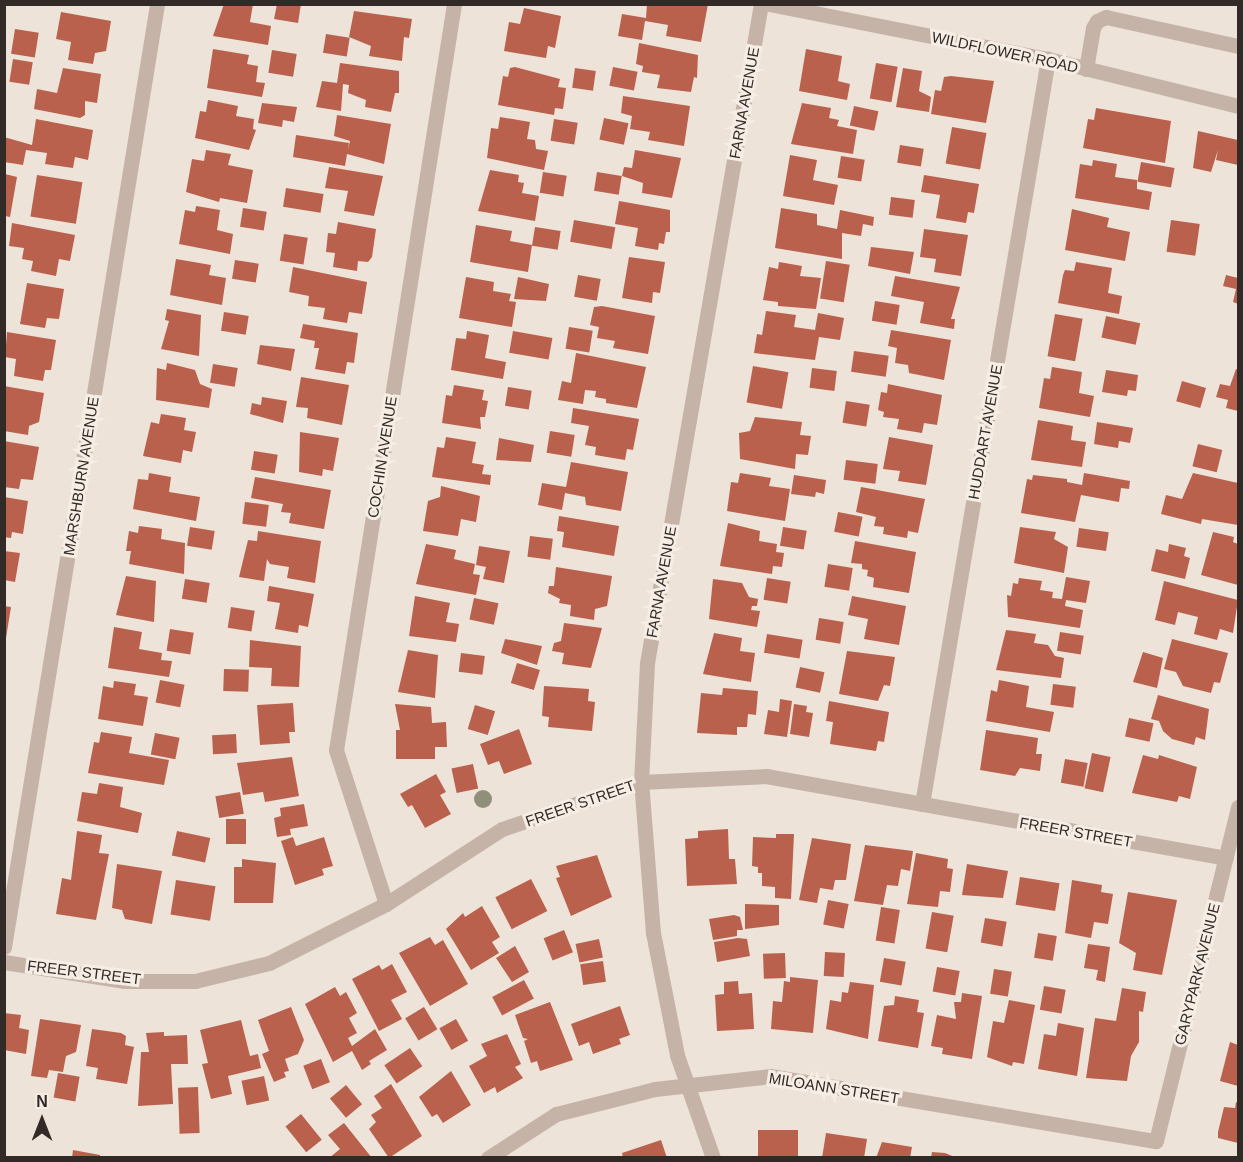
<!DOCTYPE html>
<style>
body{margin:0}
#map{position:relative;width:1243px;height:1162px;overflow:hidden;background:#eee3d9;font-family:Arial,sans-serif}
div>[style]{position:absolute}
.building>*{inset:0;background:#b9614d;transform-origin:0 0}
.minor>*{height:15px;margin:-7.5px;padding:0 7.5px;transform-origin:7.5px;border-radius:7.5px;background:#c5b3a7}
.trees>*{width:18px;height:18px;margin:-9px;border-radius:50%;background:#90907a}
span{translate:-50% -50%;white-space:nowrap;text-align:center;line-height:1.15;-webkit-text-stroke:6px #f6eee5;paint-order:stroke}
.street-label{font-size:15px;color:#322a27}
.frame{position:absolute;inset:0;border:6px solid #322a27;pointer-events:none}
.north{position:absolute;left:12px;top:1090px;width:60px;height:60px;-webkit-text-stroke:4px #f6eee5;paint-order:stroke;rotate:0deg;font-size:16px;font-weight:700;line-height:24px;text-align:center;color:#322a27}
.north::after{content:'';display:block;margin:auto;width:21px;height:27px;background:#322a27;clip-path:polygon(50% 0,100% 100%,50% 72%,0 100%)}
</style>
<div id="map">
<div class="building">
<div style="clip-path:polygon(224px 4px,253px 4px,250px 22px,271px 26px,268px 45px,213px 36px)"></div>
<div style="clip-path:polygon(277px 4px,301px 4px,298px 23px,274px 19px)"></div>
<div style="clip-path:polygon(647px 4px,708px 4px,701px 42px,666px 36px,668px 25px,645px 21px,642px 40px,618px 36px,622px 14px,646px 18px)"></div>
<div style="clip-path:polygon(524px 8px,561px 16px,555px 48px,548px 46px,546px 58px,504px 51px,509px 22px,520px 24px)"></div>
<div style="clip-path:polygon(354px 11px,412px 19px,409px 38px,404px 37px,402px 61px,369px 56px,371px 46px,349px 37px)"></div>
<div style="clip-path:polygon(61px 12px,111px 21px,106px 51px,95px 53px,93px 64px,68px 60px,71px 42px,56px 39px)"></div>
<div style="left:15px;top:29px;width:24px;height:25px;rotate:9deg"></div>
<div style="left:326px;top:34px;width:24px;height:19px;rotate:9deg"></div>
<div style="clip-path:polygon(639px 43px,698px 55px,697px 78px,694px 77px,691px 92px,657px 88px,660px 75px,642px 72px,643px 66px,636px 64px)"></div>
<div style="clip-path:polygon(213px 49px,249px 55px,247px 64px,258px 66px,256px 82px,265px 83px,262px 97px,207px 88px)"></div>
<div style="clip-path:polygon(806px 49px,842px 56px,838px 81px,850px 84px,847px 100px,799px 91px)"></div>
<div style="left:272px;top:50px;width:25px;height:23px;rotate:9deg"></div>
<div style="left:13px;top:59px;width:20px;height:23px;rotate:9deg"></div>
<div style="clip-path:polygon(340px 63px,399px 71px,399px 93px,395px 93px,391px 112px,365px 107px,366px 100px,348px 93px,349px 85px,343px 84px,341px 111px,316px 107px,322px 81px,337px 83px)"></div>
<div style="left:876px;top:63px;width:22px;height:36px;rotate:10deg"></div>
<div style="clip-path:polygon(515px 67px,560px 79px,558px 87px,566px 88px,563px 109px,555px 108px,554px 115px,498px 105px,503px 76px,508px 77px,510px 68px)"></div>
<div style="left:613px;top:67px;width:25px;height:19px;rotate:11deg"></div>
<div style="clip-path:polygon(63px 68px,101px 74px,97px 103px,85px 101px,85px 115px,80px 118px,34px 109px,37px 89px,57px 93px)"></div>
<div style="left:575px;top:68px;width:21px;height:20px;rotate:8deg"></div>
<div style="clip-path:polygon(903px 68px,922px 71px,919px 91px,931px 97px,929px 112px,896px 107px)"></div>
<div style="clip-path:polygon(951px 76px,994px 81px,986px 123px,931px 114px,935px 90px,941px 91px,944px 77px)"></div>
<div style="clip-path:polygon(623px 96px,690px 106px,684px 146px,648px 140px,650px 132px,630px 129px,632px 116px,621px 113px)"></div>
<div style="clip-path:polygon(208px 100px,238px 106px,236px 116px,254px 119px,253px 129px,256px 130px,249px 150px,195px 138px,200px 111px,206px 112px)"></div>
<div style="clip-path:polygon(262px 103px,297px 107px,294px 122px,283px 120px,282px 127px,258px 123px)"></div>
<div style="clip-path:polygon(802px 103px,831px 108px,829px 118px,839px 120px,837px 126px,857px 130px,853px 154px,791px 144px)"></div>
<div style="left:854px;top:106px;width:25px;height:20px;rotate:12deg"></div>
<div style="clip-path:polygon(1096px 108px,1171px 121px,1165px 163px,1083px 148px,1088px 119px,1094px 120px)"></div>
<div style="clip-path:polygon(337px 115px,391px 124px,384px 164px,347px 154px,345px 166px,293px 157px,296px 135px,349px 143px,348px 150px,350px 141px,334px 136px)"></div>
<div style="clip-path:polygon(500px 117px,530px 122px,527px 139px,535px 140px,536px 149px,548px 151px,544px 170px,487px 158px,491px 128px,498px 129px)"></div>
<div style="left:604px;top:118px;width:25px;height:22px;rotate:12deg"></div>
<div style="clip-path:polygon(36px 119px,93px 130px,88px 160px,75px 157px,73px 168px,45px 164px,47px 153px,26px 150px,23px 165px,4px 162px,4px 137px,32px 145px)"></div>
<div style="left:554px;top:119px;width:24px;height:22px;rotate:9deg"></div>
<div style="left:952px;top:127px;width:35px;height:37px;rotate:10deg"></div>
<div style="clip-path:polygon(1198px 131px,1238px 140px,1238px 165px,1216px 160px,1218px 150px,1211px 172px,1193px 168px)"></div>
<div style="left:900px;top:145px;width:24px;height:18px;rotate:9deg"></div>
<div style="clip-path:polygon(206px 150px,231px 154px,228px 165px,253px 170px,247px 203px,220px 198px,219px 202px,186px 192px,192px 159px,204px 161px)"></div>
<div style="clip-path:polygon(635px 150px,681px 158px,672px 198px,642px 193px,643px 183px,622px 176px,624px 167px,632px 168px)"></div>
<div style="clip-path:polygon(790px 155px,817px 160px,813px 180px,838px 185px,834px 205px,783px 196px)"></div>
<div style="left:841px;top:156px;width:24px;height:22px;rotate:9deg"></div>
<div style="clip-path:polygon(1093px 160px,1117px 164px,1115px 177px,1137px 180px,1137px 189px,1152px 192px,1149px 210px,1075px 198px,1080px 164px,1092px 166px)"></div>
<div style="left:1141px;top:162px;width:34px;height:20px;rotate:10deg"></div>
<div style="clip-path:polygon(329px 167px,383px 176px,374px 216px,344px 211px,348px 191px,325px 188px)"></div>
<div style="clip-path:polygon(490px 170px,519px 175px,518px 182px,524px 183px,522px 193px,539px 196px,535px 221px,478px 211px)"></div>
<div style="left:543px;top:172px;width:24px;height:21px;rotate:9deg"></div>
<div style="left:597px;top:172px;width:25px;height:19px;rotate:9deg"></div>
<div style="clip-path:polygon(5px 174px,17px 177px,10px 217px,5px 216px)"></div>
<div style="left:37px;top:175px;width:46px;height:42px;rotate:9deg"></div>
<div style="clip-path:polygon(924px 175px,979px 184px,974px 213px,968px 212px,966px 223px,936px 218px,940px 195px,921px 192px)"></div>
<div style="left:286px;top:188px;width:38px;height:19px;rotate:9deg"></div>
<div style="left:891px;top:197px;width:24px;height:18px;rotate:7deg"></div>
<div style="clip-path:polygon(619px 201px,670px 210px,670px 232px,666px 232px,664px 244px,659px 243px,658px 250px,635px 246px,638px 228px,615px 224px)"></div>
<div style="clip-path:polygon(196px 206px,220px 210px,217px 230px,233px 234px,230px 254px,179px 244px,185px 210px,195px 212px)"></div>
<div style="left:243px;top:208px;width:24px;height:19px;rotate:9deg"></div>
<div style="clip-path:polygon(781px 208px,817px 214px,817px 225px,837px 229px,840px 210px,874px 217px,873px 226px,863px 224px,861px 236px,842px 233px,842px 259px,775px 248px)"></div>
<div style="clip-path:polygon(1072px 209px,1109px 218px,1107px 227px,1130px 232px,1125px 261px,1065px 250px)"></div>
<div style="left:574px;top:220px;width:42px;height:22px;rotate:10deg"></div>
<div style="left:1171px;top:220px;width:29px;height:32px;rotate:8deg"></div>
<div style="clip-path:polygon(338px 222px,376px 229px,372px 257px,368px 262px,358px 261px,357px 271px,333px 267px,335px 253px,326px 252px,328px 233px,336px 234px)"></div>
<div style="clip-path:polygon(12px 223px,75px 235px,70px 261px,59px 259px,56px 276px,31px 271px,33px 261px,22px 259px,24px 248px,9px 246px)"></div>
<div style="clip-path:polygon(476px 225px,512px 231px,510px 241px,532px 245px,528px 272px,470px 262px)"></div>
<div style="left:535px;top:227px;width:26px;height:19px;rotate:9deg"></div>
<div style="clip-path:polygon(924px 229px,968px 235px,961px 276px,934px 272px,936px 259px,920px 257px)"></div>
<div style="left:284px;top:234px;width:24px;height:27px;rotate:9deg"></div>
<div style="clip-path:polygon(871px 247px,914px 252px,910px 274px,868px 266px)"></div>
<div style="clip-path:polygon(629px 257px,665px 262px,660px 293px,653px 292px,652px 303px,622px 298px)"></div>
<div style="clip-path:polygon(176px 259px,211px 265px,209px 275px,226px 278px,222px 305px,170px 295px)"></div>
<div style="left:235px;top:260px;width:24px;height:19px;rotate:9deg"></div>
<div style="left:826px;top:261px;width:24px;height:38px;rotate:9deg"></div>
<div style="clip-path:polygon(779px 262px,802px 266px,800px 276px,821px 278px,816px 309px,778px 306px,778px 302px,763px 300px,769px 267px,778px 269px)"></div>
<div style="clip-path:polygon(1076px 262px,1112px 268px,1108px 293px,1122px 296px,1119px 314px,1058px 303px,1063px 275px,1065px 270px,1074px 271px)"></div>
<div style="clip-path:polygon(293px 267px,367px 282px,362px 314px,349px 312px,347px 323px,323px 319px,325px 308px,308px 306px,309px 296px,289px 292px)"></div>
<div style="left:578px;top:275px;width:23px;height:22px;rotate:10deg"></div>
<div style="clip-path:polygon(1226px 275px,1238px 278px,1238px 304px,1233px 302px,1236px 289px,1223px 286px)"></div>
<div style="clip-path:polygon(895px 276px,960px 287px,951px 319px,955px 319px,954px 329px,920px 323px,924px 302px,891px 296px)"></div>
<div style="clip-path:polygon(466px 277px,494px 282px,493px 291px,511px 294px,509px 301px,516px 302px,512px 327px,459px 318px)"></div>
<div style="clip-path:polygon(518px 277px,549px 284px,546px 301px,514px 299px)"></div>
<div style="clip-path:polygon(27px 283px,64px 289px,59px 319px,47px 318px,45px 328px,20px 324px)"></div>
<div style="left:875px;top:301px;width:25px;height:20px;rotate:9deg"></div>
<div style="clip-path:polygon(602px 306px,655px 316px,648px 354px,613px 348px,615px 341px,597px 338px,599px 327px,590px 325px,594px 307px)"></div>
<div style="clip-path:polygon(167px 309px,201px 315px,199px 356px,161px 349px,169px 321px,165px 320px)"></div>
<div style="clip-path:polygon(766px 311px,796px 315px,794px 327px,815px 330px,818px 313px,844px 318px,840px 340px,819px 337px,815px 360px,754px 353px,757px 334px,762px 335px)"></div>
<div style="left:224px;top:312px;width:25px;height:19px;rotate:9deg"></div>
<div style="left:1055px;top:314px;width:28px;height:43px;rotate:10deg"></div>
<div style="left:1106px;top:316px;width:35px;height:22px;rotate:12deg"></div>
<div style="clip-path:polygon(303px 324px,358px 333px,354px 363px,347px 362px,345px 374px,315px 369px,319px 348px,314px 348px,315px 341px,300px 338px)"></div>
<div style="left:569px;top:327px;width:24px;height:22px;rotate:9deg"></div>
<div style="clip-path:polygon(891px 330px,951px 340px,944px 380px,909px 373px,908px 365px,895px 363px,897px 348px,888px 346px)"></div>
<div style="clip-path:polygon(467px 331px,489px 335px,485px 358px,506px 362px,503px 379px,451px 370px,456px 338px,466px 339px)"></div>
<div style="left:513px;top:331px;width:40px;height:22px;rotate:10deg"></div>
<div style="clip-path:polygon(7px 332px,56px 340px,51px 370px,45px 370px,43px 381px,14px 376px,16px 359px,5px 357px)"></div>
<div style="clip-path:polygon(260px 345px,295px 349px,291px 371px,257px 364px)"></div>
<div style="left:854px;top:351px;width:35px;height:21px;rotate:8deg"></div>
<div style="clip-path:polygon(576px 353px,646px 367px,637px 408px,606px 403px,606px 399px,595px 397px,596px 391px,585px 390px,583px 404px,558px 400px,562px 381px,571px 383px)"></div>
<div style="clip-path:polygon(167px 363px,195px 370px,200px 384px,212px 389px,209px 408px,156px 400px,157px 368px,166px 370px)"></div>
<div style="left:213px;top:364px;width:25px;height:19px;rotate:9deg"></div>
<div style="left:753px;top:366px;width:36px;height:37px;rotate:10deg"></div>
<div style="clip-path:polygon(1052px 367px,1082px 372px,1079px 393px,1094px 396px,1090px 417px,1039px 408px,1044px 378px,1050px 379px)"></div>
<div style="left:812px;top:368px;width:25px;height:20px;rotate:7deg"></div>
<div style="clip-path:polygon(1236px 369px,1238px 370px,1238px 411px,1226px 408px,1228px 400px,1216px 397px,1220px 384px,1230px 386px)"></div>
<div style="clip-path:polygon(1106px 370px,1138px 375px,1136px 391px,1128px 390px,1127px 396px,1102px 392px)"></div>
<div style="clip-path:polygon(301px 377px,349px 385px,342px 425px,307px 418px,308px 408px,296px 407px)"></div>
<div style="left:1182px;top:381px;width:25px;height:21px;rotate:16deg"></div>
<div style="clip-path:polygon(888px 384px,942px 395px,937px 425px,924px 423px,922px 433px,897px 429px,899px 419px,883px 417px,884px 412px,878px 410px,881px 392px,887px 393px)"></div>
<div style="clip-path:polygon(454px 385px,484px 390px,482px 400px,488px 401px,485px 417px,480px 417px,481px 429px,442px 423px,446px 395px,452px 396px)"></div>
<div style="clip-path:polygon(4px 386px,44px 393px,39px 422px,29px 426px,28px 435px,4px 431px)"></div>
<div style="left:508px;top:387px;width:24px;height:19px;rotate:9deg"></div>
<div style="clip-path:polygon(262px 397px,287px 401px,283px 423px,250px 414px,252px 403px,261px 405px)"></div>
<div style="left:846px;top:401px;width:24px;height:22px;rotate:9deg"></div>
<div style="clip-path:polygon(573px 408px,639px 419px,633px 450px,627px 449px,625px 460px,595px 455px,596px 447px,585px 445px,589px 426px,571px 423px)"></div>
<div style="clip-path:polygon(161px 414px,186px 418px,184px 430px,196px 432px,192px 452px,183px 450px,181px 463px,143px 456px,151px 422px,159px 424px)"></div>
<div style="clip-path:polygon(755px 417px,802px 422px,800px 435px,811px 436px,808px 455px,796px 454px,795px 469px,740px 459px,739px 433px,750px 431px)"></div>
<div style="clip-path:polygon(1038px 420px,1073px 426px,1071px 440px,1086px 442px,1082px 467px,1031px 460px)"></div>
<div style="clip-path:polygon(1097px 422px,1133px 428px,1130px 443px,1119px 441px,1118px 448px,1094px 444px)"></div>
<div style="left:550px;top:431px;width:25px;height:22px;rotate:9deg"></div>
<div style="clip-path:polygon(300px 432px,339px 438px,333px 471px,323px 469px,322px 476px,299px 472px)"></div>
<div style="clip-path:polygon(446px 437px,476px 442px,472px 463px,484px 465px,482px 474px,491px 475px,490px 485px,432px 477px,437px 447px,444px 448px)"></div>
<div style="clip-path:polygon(889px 437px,933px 445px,926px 485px,898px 481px,900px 471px,883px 469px)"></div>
<div style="clip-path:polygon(499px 438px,534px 445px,531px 462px,496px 460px)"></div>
<div style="clip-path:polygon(4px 441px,39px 447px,33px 480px,21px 479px,19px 489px,4px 487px)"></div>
<div style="left:1198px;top:444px;width:25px;height:23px;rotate:14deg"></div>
<div style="left:254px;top:451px;width:24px;height:19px;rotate:9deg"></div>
<div style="left:846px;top:460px;width:32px;height:20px;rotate:7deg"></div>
<div style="clip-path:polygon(571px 462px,628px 472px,621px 511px,586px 505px,585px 497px,565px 493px,562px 510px,538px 505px,542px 483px,566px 487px)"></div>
<div style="clip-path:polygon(149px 473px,171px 477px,169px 492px,200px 497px,196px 521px,133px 509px,138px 479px,148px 480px)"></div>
<div style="clip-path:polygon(740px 473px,771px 478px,769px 486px,790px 489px,785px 521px,727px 511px,731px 482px,738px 483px)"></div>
<div style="clip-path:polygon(1084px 473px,1130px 481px,1129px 489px,1121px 488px,1119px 502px,1081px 495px,1075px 522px,1021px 513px,1027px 479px,1032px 480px,1033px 475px,1067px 479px,1067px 482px,1082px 485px)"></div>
<div style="clip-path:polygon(1193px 473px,1238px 483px,1238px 525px,1202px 519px,1201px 524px,1161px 514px,1166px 495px,1182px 499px)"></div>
<div style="clip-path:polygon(794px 475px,826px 480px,824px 494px,816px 492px,815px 497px,791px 494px)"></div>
<div style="clip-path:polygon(255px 477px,331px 490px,324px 529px,289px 523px,291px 513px,281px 512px,283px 504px,251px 498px)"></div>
<div style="clip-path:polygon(441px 486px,480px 496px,476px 522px,461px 519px,458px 536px,423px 531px,428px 501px,440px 497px)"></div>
<div style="clip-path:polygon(861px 487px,925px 499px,918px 533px,908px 531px,907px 538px,883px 534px,884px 527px,874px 526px,876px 517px,856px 512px)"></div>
<div style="clip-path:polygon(4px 497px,28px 501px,23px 534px,12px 532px,11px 538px,4px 537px)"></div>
<div style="left:245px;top:502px;width:24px;height:22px;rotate:7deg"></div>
<div style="left:838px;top:512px;width:25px;height:20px;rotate:11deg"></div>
<div style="clip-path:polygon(559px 516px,619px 526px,614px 556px,562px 547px,564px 532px,557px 531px)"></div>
<div style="clip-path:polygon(728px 523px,760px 531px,759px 541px,777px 544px,776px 552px,784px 553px,782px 567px,773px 566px,772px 574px,720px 566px)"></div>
<div style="clip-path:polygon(139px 526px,162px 529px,161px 539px,185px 543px,184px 574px,129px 564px,131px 551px,126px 551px,129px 531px,138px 533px)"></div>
<div style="left:190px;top:527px;width:25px;height:19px;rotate:9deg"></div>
<div style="left:783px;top:527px;width:24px;height:19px;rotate:9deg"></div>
<div style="clip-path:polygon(1020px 527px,1056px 532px,1054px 539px,1068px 547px,1064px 573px,1014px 563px)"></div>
<div style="left:1079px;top:528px;width:30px;height:19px;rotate:8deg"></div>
<div style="clip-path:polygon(258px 531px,321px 541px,315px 583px,287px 578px,289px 567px,270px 564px,267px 559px,264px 581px,239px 577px,248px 540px,257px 541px)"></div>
<div style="clip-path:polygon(1213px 532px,1234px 537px,1233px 542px,1238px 544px,1238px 585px,1201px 575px)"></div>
<div style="left:530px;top:536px;width:23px;height:21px;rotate:7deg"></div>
<div style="clip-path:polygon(855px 541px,916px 552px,909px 593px,873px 587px,874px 578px,867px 576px,868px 570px,862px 569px,862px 564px,851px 563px)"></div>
<div style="clip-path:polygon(426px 544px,456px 550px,454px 559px,475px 564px,473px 574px,480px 575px,476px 595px,416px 584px)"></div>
<div style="clip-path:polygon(1169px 544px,1186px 548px,1184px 556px,1190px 558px,1185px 579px,1151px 571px,1156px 549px,1168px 552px)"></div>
<div style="clip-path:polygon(479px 546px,510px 551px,504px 583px,483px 579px,486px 567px,476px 565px)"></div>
<div style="clip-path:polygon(4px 551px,20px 553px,15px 582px,4px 580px)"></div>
<div style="left:828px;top:564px;width:25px;height:23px;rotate:9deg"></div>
<div style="clip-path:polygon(556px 567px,612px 576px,607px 606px,595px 609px,594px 620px,570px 616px,571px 605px,559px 603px,560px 599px,548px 593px,549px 586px,554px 586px)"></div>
<div style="clip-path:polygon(126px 576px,156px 581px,154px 622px,116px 615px)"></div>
<div style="clip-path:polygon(1066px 577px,1090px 581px,1086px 603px,1066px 600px,1065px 606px,1083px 610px,1080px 628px,1008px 617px,1007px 595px,1011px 596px,1013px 583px,1018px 584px,1019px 578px,1042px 581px,1040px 590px,1053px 592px,1052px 598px,1062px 599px)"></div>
<div style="left:767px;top:578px;width:24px;height:22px;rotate:9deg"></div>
<div style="left:185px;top:579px;width:25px;height:20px;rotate:9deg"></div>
<div style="clip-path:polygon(713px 579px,742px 583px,749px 597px,758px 599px,757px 606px,752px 606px,751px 610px,760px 611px,757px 627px,709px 619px)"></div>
<div style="clip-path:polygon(1164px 581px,1238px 600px,1233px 633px,1220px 629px,1217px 640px,1194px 634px,1198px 617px,1178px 612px,1175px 625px,1155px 620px)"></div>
<div style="clip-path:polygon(269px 586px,314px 594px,308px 627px,299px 625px,298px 633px,275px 629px,280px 603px,267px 601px)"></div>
<div style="clip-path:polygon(415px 596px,450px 603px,446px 622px,459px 624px,456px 642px,409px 636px)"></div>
<div style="clip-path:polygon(852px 596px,906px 606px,899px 645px,864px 639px,868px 619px,848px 615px)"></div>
<div style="left:474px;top:598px;width:25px;height:22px;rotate:12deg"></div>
<div style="clip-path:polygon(4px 606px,11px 607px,6px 638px,4px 638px)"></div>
<div style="left:231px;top:607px;width:24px;height:21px;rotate:9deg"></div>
<div style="left:819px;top:618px;width:25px;height:22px;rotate:9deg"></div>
<div style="clip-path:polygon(564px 623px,602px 628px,591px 668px,562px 664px,564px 653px,552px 651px,554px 643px,561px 641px)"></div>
<div style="clip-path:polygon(114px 627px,142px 632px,139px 649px,162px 653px,161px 660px,172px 661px,169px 677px,108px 668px)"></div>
<div style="left:170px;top:629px;width:24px;height:22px;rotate:9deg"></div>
<div style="clip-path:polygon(1006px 630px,1036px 634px,1034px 643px,1048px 645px,1055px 656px,1064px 658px,1061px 678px,996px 670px)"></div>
<div style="left:1060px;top:632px;width:24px;height:19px;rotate:9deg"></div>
<div style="clip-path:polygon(714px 633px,742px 638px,740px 651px,755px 653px,751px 682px,703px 674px)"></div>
<div style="left:767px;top:634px;width:36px;height:19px;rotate:9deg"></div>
<div style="clip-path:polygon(505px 639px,542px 646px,537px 665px,501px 653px)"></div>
<div style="clip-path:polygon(1172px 639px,1228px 653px,1220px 683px,1214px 682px,1211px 693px,1183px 686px,1176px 672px,1164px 669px)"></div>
<div style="clip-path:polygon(250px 640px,301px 646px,299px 687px,271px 686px,272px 668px,249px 667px)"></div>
<div style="clip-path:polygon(408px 650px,438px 655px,435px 698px,398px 692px)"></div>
<div style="clip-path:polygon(847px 651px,895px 657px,890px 686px,884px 685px,878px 701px,839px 694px)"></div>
<div style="clip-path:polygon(1143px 652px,1163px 658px,1157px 688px,1133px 682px)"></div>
<div style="left:461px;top:653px;width:24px;height:19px;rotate:7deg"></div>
<div style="left:517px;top:663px;width:24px;height:21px;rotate:17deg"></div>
<div style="left:800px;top:667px;width:25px;height:21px;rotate:12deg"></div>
<div style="left:224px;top:669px;width:25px;height:22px;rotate:2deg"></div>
<div style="left:160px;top:680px;width:25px;height:23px;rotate:11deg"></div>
<div style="clip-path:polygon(999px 680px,1029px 686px,1026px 707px,1054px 712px,1050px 732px,986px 721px,991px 690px,997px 692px)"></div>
<div style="clip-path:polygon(114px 681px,136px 684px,134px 695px,148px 697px,143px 726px,98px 719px,103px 686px,113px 688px)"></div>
<div style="left:1053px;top:684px;width:23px;height:21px;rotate:7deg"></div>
<div style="clip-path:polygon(544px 686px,589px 689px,588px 701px,595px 702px,592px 731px,548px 727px,549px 717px,542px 716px)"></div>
<div style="clip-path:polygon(723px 688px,758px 691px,756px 715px,748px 714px,747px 727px,737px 727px,737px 735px,697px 733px,701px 693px,722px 695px)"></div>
<div style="clip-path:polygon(1158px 695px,1209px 709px,1205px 740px,1196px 737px,1194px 745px,1172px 739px,1163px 731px,1159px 721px,1151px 719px)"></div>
<div style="clip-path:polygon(780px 699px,792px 701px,787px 737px,764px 734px,768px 710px,779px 712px)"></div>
<div style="clip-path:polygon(829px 701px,889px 712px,884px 742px,878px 741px,876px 751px,830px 744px,833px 722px,826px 721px)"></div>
<div style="clip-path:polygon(293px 703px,295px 732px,289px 732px,290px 743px,260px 745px,257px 705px)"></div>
<div style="clip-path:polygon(395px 704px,431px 707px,432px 723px,446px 722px,447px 747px,435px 747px,435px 759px,396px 759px,396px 730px,400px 730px)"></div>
<div style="clip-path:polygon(794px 704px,807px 706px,806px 712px,813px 713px,809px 737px,790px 734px)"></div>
<div style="left:475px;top:705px;width:21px;height:25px;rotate:17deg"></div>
<div style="left:1129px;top:718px;width:25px;height:19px;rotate:12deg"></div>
<div style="clip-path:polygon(519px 729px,532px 764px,504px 774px,499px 761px,488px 765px,480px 744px)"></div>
<div style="clip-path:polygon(986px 730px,1038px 738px,1036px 754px,1042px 754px,1040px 771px,1020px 768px,1015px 776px,980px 770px)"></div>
<div style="clip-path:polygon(101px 732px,132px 737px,129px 753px,169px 760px,164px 785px,88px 773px,94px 742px,99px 743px)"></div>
<div style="left:155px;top:733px;width:25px;height:22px;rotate:11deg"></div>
<div style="left:236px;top:734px;width:19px;height:24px;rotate:87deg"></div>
<div style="left:1092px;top:753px;width:19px;height:36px;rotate:12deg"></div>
<div style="clip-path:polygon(1143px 755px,1158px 759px,1159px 755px,1197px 767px,1190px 799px,1179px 796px,1177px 802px,1132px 793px)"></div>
<div style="clip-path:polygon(292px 757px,299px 796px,265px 802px,263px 792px,243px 795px,237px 763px)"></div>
<div style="left:1065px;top:759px;width:23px;height:24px;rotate:10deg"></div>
<div style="left:473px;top:764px;width:25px;height:22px;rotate:78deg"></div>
<div style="clip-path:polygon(436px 774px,446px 792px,440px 795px,451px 814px,425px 828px,412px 805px,408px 807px,400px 794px)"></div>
<div style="clip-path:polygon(99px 783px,123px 787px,120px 807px,142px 813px,138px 833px,77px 821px,82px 792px,97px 794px)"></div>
<div style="left:240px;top:792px;width:22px;height:25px;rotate:80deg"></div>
<div style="clip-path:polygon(304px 804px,308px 826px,290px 829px,291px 835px,277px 837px,274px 818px,281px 816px,280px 808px)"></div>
<div style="left:226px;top:819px;width:20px;height:25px"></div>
<div style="clip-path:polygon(728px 829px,729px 859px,735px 859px,737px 884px,687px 886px,685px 839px,698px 838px,698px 831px)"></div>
<div style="clip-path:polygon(77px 831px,102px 835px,99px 853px,109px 854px,96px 920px,56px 914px,62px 878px,71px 880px)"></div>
<div style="left:177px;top:831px;width:34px;height:25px;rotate:12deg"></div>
<div style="clip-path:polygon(776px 834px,794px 834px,791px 899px,775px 898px,775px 887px,762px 886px,762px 873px,758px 873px,758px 867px,752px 866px,753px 837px,776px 838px)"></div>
<div style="clip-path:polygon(293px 837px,296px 846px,324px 837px,333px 866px,322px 869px,324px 875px,295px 885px,281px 841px)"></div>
<div style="clip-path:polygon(812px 838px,851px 844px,846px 880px,835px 880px,833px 890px,820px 888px,817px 903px,799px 900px)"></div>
<div style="clip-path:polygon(865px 845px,913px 851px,910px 871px,901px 869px,898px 886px,887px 885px,883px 905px,854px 901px)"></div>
<div style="clip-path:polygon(916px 853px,948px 859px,947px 868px,953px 869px,950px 892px,940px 891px,938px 907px,907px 904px)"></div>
<div style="clip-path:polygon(597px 855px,612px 897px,571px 916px,556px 878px,560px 877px,556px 866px)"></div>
<div style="clip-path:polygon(242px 859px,276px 863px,273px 903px,234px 903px,234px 867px,242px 867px)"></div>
<div style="clip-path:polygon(117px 864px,162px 871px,152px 924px,125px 919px,122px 910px,112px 908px)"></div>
<div style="clip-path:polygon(967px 864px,1008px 871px,1003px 898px,962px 895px)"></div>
<div style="left:1020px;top:877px;width:40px;height:28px;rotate:9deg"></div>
<div style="left:531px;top:879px;width:36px;height:40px;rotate:63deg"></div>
<div style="left:176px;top:880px;width:40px;height:35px;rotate:9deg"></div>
<div style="clip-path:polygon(1072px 880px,1102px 885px,1101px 892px,1113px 894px,1108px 924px,1094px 922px,1091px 938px,1065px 933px)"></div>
<div style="clip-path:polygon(1128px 892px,1177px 900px,1162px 975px,1133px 970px,1136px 953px,1119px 943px)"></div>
<div style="left:828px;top:900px;width:21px;height:25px;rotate:11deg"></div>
<div style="clip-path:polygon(745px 904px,779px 905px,779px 925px,745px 929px)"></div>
<div style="clip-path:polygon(482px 906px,500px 937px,492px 942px,499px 953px,471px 970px,446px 929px,463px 913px,465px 917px)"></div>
<div style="left:881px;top:907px;width:19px;height:34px;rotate:9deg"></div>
<div style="left:932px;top:912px;width:22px;height:37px;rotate:10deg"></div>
<div style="clip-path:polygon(734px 915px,740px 917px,743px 930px,737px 930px,737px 936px,713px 940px,709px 919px)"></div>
<div style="left:985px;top:918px;width:22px;height:25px;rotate:10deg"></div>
<div style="left:564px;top:930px;width:24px;height:22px;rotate:68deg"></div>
<div style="left:1038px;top:933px;width:19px;height:25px;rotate:9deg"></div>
<div style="clip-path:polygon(430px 937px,435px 945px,443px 940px,468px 984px,430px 1006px,399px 953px)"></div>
<div style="clip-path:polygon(738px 938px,747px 939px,750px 956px,717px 962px,714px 942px)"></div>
<div style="left:599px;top:939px;width:19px;height:24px;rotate:78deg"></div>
<div style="clip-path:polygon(1088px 944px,1110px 947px,1105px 982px,1096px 980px,1098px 970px,1084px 968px)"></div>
<div style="clip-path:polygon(515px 946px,529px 972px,512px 982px,496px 958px)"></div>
<div style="left:825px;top:952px;width:20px;height:24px;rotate:3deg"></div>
<div style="left:785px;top:953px;width:25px;height:22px;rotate:88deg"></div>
<div style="left:884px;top:958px;width:22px;height:24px;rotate:10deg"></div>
<div style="left:603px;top:961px;width:21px;height:23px;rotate:82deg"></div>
<div style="clip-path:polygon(392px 964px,407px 992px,391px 1000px,402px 1019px,379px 1031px,352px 979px,379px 965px,382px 970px)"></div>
<div style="left:937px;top:967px;width:23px;height:25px;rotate:10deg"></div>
<div style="left:994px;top:969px;width:18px;height:25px;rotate:9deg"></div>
<div style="clip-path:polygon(790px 977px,818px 980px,813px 1033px,771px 1029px,773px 1001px,782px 1002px,784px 981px,790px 982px)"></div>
<div style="left:524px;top:980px;width:21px;height:36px;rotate:62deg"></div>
<div style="clip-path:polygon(738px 981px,739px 994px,752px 993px,754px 1029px,717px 1031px,715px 995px,724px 994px,724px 982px)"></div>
<div style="clip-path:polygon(850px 982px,874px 985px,868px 1039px,826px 1029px,830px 1000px,841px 1002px,842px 992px,848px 993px)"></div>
<div style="left:1044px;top:986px;width:22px;height:24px;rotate:10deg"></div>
<div style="clip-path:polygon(335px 987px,340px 996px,346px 992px,357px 1013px,349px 1018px,357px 1033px,348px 1038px,352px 1046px,375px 1029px,387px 1050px,369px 1061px,371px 1064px,362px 1070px,352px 1051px,333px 1062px,305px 1004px)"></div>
<div style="clip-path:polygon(1122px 988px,1146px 992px,1143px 1012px,1139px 1011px,1139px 1042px,1131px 1056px,1127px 1081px,1086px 1078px,1095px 1018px,1116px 1021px)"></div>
<div style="clip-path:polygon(962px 993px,982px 996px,972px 1059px,942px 1054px,943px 1048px,931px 1046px,937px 1015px,956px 1019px,954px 1002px,961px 1002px)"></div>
<div style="clip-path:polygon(895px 996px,919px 1000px,917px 1012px,924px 1013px,918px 1048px,878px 1041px,884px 1006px,894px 1005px)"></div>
<div style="clip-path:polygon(1009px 1000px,1035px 1005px,1024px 1064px,1013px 1062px,1012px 1066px,987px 1057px,993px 1021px,1004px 1023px)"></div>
<div style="clip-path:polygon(550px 1002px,573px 1060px,540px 1071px,537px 1061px,531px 1063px,524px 1041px,528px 1039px,523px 1038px,515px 1015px)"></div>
<div style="clip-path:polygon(620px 1006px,630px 1035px,619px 1039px,621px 1044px,593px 1054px,589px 1042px,579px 1046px,571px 1024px)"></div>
<div style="clip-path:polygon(291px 1007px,304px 1040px,298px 1054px,285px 1059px,289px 1071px,284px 1072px,286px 1077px,274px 1082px,262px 1054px,269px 1051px,258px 1020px)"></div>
<div style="left:424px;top:1007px;width:26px;height:22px;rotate:59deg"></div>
<div style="clip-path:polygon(4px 1013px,21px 1015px,19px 1028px,29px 1030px,26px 1054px,4px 1050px)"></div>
<div style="clip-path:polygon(40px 1019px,81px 1025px,76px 1052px,66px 1056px,63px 1072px,49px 1070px,47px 1078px,31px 1076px)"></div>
<div style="left:456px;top:1019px;width:25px;height:19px;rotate:61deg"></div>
<div style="clip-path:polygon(241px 1020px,250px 1056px,258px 1054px,261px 1068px,228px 1076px,232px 1094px,211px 1099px,202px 1064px,208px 1063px,200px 1030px)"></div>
<div style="clip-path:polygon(1058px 1023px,1084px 1028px,1077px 1076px,1038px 1069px,1044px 1034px,1056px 1036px)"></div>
<div style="clip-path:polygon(92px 1029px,121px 1033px,126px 1036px,125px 1045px,134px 1047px,127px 1084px,96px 1079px,98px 1068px,86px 1066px)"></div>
<div style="clip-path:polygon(164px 1032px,164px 1036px,187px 1035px,188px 1064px,171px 1064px,173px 1104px,138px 1106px,141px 1052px,149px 1052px,146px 1033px)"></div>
<div style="clip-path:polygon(507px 1034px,521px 1064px,515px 1067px,523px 1078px,497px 1093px,495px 1087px,484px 1093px,469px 1066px,487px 1056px,481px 1044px)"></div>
<div style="clip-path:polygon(1230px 1042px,1238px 1045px,1238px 1086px,1220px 1081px)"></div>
<div style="left:410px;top:1048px;width:22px;height:31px;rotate:56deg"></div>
<div style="left:321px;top:1059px;width:25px;height:19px;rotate:69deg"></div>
<div style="clip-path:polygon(451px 1071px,471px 1105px,443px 1123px,437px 1114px,432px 1117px,419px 1097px)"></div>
<div style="left:58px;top:1073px;width:22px;height:25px;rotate:10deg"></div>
<div style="left:264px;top:1076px;width:25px;height:23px;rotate:78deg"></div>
<div style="clip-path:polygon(391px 1084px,422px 1136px,389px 1158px,369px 1129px,376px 1122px,371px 1115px,382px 1108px,374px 1096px)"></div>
<div style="left:346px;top:1085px;width:25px;height:21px;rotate:50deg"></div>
<div style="left:198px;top:1087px;width:46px;height:20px;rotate:88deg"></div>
<div style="clip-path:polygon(1236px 1102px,1238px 1103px,1238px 1143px,1218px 1138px,1218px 1132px,1224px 1107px,1235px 1108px)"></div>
<div style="left:301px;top:1114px;width:33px;height:20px;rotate:51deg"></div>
<div style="clip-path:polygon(344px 1123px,372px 1158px,329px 1158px,340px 1149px,328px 1135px)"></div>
<div style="left:758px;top:1130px;width:40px;height:28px"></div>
<div style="clip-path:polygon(826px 1133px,867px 1139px,864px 1158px,822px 1158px)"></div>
<div style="clip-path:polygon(661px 1140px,667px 1158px,623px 1158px,622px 1153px)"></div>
<div style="clip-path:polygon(882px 1142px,912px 1147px,910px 1158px,876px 1158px)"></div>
<div style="clip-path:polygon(73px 1150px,100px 1155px,100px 1158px,72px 1158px)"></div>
<div style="clip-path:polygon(932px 1152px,945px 1153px,957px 1158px,931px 1158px)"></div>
</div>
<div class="minor">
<div style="left:769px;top:4px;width:284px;rotate:11.2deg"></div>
<div style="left:1048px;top:59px;width:196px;rotate:13.9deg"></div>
<div style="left:1086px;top:69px;width:42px;rotate:-80.3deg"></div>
<div style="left:1093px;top:28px;width:8px;rotate:-60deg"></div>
<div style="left:1097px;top:21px;width:10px;rotate:-24deg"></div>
<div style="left:1106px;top:17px;width:135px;rotate:12.4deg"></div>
<div style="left:922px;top:804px;width:756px;rotate:-80.4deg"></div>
<div style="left:386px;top:904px;width:162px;rotate:-108deg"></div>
<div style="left:336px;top:750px;width:755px;rotate:-81.01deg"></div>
<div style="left:4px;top:947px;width:955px;rotate:-80.78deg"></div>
<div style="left:4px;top:962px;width:121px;rotate:9deg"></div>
<div style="left:124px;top:981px;width:71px"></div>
<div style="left:195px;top:981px;width:76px;rotate:-13.7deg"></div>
<div style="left:269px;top:963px;width:131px;rotate:-26.8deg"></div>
<div style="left:386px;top:904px;width:138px;rotate:-32.9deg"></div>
<div style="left:502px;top:829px;width:147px;rotate:-18.7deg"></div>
<div style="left:641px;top:782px;width:125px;rotate:-2.7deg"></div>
<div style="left:766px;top:776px;width:467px;rotate:10.1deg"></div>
<div style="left:488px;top:1158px;width:81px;rotate:-32.9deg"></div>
<div style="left:556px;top:1114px;width:102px;rotate:-14.2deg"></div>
<div style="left:655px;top:1089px;width:116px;rotate:-6.4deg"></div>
<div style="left:770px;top:1076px;width:391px;rotate:9.6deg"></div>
<div style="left:1156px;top:1141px;width:344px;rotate:-76.2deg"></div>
<div style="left:713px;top:1158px;width:109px;rotate:-109.3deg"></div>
<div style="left:677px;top:1055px;width:124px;rotate:-101.1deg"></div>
<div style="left:653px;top:933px;width:151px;rotate:-94.5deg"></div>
<div style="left:641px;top:782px;width:119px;rotate:-87.1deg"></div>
<div style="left:647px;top:663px;width:669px;rotate:-80.19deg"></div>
</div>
<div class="trees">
<div style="left:483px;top:799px"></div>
</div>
<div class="street-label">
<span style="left:1005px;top:52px;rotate:12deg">WILDFLOWER ROAD</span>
<span style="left:744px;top:103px;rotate:-80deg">FARNA AVENUE</span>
<span style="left:985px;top:432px;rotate:-80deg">HUDDART AVENUE</span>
<span style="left:382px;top:457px;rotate:-81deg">COCHIN AVENUE</span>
<span style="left:81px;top:476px;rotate:-81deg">MARSHBURN AVENUE</span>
<span style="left:661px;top:582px;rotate:-80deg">FARNA AVENUE</span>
<span style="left:580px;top:803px;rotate:-19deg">FREER STREET</span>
<span style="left:1076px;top:832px;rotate:10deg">FREER STREET</span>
<span style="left:84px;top:972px;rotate:7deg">FREER STREET</span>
<span style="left:1197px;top:974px;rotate:-76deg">GARYPARK AVENUE</span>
<span style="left:834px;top:1088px;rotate:9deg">MILOANN STREET</span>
</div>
<div class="frame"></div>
<div class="north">N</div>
</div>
